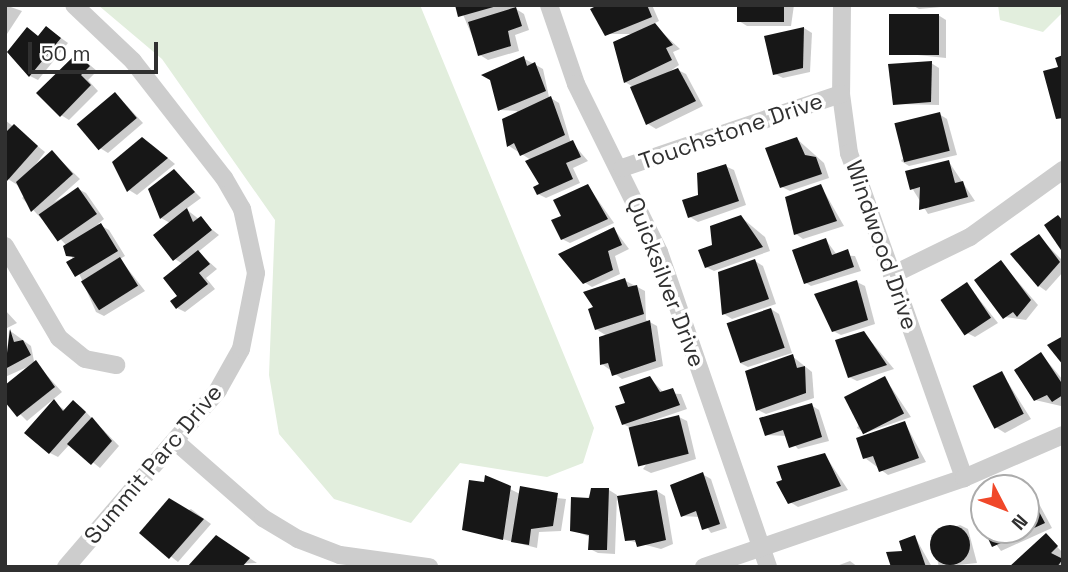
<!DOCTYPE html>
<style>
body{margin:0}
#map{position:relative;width:1068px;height:572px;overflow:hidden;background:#fff;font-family:"Space Grotesk",sans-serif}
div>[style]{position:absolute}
.green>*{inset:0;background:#e2eedd}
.shadow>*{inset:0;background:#0003}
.building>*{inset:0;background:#171717;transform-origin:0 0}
.round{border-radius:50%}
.minor>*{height:18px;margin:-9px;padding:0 9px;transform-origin:9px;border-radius:9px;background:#cdcdcd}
span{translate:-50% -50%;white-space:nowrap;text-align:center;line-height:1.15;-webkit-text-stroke:7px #fff;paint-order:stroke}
.street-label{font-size:23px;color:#303030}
.frame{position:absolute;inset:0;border:7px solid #303030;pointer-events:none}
.north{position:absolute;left:970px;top:474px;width:70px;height:70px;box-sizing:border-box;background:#fff;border:2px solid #acacac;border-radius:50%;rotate:132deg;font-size:19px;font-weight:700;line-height:28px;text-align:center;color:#303030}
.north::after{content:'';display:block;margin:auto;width:24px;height:32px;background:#f04729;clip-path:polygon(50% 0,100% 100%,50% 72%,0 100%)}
.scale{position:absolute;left:28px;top:42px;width:130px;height:32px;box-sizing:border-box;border:4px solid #303030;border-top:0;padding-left:9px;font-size:21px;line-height:24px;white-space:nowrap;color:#303030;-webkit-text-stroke:5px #fff;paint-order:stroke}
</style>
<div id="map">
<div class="green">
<div style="clip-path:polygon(98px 5px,420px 5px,594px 428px,583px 463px,547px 477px,460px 463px,411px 523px,334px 499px,279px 434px,269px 375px,275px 220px,162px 59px)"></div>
<div style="clip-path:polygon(998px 5px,1063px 5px,1063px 12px,1043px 32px,1000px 20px)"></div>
</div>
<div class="shadow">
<div style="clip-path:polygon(5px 5px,22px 11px,5px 37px)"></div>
<div style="clip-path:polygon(459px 5px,517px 5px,513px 7px,524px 14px,529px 30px,515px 35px,519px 51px,488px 60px,480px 55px)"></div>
<div style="clip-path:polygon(596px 5px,652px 5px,659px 21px,653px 24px,680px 49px,673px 52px,679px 65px,663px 76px,678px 70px,686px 74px,703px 106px,656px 129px,648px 124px,635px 88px,625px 82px,634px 34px,606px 34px)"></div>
<div style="clip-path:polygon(739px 5px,794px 5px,791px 26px,747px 26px,739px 21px)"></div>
<div style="clip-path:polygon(912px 5px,963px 5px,919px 9px)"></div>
<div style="clip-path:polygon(938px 15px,946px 20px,946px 58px,889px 52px)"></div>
<div style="clip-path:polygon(804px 28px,812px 33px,810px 72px,783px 78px,775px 74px)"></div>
<div style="clip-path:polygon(54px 33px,68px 43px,38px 80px,30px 76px,39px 37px)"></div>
<div style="clip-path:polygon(78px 55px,97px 71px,88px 80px,98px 91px,69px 120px,61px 115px)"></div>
<div style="clip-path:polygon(523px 58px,543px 69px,549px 97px,559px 103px,570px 140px,588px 161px,573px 168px,580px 183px,546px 198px,538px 194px,541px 185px,531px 160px,509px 146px,517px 111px,500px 110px)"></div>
<div style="clip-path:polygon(931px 63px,939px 68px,939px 105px,895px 104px)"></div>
<div style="clip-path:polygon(116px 94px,143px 123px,108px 153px,100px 148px)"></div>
<div style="clip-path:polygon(939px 114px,947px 119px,957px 155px,909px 166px,901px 161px)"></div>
<div style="clip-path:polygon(5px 120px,45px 152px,33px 168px,52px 152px,80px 179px,54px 202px,78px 189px,86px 193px,104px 219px,98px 224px,109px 230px,125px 256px,120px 259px,145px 291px,104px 316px,96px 312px,67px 246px,22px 198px,28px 192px,5px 177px)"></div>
<div style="clip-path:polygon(797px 139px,824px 163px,829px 178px,790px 191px,782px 187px)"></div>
<div style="clip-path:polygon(151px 144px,175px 164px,137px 195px,129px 190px)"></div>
<div style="clip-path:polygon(949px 162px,975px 201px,928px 214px,912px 188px)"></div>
<div style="clip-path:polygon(725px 166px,734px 170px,746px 205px,698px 222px,690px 217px)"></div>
<div style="clip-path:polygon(174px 171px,201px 198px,186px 209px,219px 235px,198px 252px,217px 269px,206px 278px,215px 289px,185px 312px,177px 308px,183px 264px,175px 259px,170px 223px,161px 218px)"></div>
<div style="clip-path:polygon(588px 186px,614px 223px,570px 243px,562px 239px,563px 217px)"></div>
<div style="clip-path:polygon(821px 186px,844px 226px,803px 239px,796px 234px)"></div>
<div style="clip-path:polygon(741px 217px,765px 237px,770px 251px,714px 271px,706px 267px,714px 246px)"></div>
<div style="clip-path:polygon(614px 229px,629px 249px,615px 256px,620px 274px,592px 287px,584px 282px)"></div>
<div style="clip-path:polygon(1039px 237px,1063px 261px,1063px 272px,1046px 291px,1039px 286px)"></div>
<div style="clip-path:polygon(826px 240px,837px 255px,855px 256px,861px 271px,811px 286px,803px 281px)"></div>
<div style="clip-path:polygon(755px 261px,763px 266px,776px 304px,732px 319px,724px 314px)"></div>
<div style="clip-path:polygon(1001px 262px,1038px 305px,1026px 320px,1005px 317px)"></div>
<div style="clip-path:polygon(624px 280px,645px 291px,646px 320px,657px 326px,663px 366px,622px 379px,602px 364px,607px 336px,596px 329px)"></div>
<div style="clip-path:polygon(857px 282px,865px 286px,875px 324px,841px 335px,833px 331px)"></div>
<div style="clip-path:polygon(967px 284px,998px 323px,975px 337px,967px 333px)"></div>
<div style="clip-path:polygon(771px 309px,779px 314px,792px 353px,748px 367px,740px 363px)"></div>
<div style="clip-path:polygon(5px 310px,17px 323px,5px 329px)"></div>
<div style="clip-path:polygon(9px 330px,31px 346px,34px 361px,62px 392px,27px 421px,5px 399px,34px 364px,5px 377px)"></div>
<div style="clip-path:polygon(864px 333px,894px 369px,857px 381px,849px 377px)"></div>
<div style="clip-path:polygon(1041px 354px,1063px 380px,1061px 406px,1035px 400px)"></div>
<div style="clip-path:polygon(792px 356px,812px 372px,814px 398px,766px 414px,758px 410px)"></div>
<div style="clip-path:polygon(1002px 373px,1031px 419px,1005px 433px,997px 428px)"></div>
<div style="clip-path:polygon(650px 378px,664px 393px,681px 394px,687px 409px,631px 428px,623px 424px,627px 404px)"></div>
<div style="clip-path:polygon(885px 378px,911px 417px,865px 433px,857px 428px)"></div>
<div style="clip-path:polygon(54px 402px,66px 411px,74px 402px,81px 407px,119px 446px,100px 468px,70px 444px,58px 457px,50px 453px)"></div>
<div style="clip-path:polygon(811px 405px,819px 410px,829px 441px,798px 449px,787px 436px,766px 435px)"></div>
<div style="clip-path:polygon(679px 417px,687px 421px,696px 459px,651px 473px,643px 469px)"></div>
<div style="clip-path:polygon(905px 423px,926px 462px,888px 475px,865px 458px)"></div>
<div style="clip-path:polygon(825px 455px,848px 490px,798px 507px,790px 502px)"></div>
<div style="clip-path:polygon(702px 474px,711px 479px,727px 528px,711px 533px,700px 517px,682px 516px)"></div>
<div style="clip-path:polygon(486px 477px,520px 494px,566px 499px,561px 531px,539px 532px,537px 548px,464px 529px)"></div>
<div style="clip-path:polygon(609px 490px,617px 495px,615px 554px,598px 553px,590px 549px,590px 537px,572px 530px,590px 494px)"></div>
<div style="clip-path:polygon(657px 491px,665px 496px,673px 544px,661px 549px,627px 540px)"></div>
<div style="clip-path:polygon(1026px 497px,1037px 500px,1052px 528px,1001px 551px,986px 530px,1026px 530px)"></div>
<div style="clip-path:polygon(191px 509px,211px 524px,178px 562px,141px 533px)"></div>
<div style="clip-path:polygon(960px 525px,968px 529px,977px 563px,939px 567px,931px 535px)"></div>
<div style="clip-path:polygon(1046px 535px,1063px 553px,1063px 567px,1012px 567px)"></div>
<div style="clip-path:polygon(915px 537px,932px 567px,893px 567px,905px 552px)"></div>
<div style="clip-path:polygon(224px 542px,257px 563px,190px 567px)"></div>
<div style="clip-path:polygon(850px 561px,858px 567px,834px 567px)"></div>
</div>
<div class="building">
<div style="clip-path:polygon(455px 5px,496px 5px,497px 6px,458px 17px)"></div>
<div style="clip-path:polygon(598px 5px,647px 5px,652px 17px,605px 36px,590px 9px)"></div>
<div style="left:737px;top:5px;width:47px;height:17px"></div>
<div style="clip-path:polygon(516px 7px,522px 26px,508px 31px,511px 46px,478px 56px,468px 22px)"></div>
<div style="left:889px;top:14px;width:50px;height:41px"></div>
<div style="clip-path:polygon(655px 23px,673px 45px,666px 48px,672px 60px,624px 83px,613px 42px)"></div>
<div style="clip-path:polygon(46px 26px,61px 38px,29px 77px,7px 52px,27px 27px,38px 36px)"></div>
<div style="clip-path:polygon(804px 27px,803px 68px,773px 75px,764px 36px)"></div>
<div style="clip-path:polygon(77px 53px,90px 66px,81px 75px,91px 85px,60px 117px,36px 93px)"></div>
<div style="clip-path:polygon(1063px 55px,1063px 118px,1056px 119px,1043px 71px,1058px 67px,1055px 58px)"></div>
<div style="clip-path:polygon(524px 56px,527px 66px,535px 62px,546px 91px,498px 111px,490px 80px,481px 75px)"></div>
<div style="clip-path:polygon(932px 61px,931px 102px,893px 105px,888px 64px)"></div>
<div style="clip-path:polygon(678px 68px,696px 101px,646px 125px,630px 87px)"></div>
<div style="left:115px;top:92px;width:34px;height:50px;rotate:50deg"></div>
<div style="clip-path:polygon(551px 96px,565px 135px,520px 156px,514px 143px,507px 147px,502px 119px)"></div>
<div style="left:940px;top:112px;width:40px;height:47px;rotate:76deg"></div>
<div style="clip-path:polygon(14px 124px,38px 146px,7px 181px,5px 133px)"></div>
<div style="clip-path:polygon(142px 137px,168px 158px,127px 192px,112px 162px)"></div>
<div style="clip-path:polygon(797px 137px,805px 155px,816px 157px,822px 174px,780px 188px,765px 148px)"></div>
<div style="clip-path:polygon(573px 140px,581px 157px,566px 163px,573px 179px,537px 195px,533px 187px,539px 184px,525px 161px)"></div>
<div style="clip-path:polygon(52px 150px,73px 174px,31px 212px,16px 182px)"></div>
<div style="clip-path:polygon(949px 160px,955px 183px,963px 181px,968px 197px,919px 210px,920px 187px,910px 190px,905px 171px)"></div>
<div style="clip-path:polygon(726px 164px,739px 201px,688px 218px,682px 200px,698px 195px,697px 173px)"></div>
<div style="clip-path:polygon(174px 169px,195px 192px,160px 219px,148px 189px)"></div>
<div style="clip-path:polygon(588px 184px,608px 219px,561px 240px,551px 220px,561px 216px,553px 200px)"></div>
<div style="clip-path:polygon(821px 184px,837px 221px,794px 235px,785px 197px)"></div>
<div style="left:78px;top:187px;width:33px;height:48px;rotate:55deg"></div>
<div style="clip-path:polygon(187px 208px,193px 222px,201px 216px,212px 230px,173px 261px,153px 235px)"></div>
<div style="clip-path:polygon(741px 215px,763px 247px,705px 268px,698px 250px,712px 245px,710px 226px)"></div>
<div style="clip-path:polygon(1058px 215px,1063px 221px,1063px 253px,1044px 225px)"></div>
<div style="clip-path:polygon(101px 223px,118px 251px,75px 277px,66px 262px,75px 257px,66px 256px,63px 246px)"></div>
<div style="clip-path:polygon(614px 227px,622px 245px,608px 251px,613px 270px,583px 284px,558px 254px)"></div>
<div style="clip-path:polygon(1039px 234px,1060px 262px,1038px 287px,1010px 254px)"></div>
<div style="clip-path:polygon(826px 238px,832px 255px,848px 249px,854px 267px,804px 284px,792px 250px)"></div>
<div style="clip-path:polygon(198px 250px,210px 264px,199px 273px,208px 284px,176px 309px,170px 301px,177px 296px,163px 278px)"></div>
<div style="left:120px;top:257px;width:34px;height:46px;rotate:58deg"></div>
<div style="clip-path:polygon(755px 259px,769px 299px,722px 315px,718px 272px)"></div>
<div style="clip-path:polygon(1001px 260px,1031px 300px,1017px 317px,1013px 312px,1003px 319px,974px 280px)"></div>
<div style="clip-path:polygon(625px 278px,628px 287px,637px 285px,644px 314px,595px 330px,588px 309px,593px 307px,583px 292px)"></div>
<div style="clip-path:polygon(857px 280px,868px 320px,832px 332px,814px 294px)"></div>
<div style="left:967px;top:282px;width:43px;height:32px;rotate:56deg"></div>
<div style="left:771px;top:308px;width:42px;height:47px;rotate:71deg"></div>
<div style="clip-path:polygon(650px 320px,656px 361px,612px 376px,608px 363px,600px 365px,599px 337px)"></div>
<div style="clip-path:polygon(10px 329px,14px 342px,23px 340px,31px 355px,5px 369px)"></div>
<div style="clip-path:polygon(864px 331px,887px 365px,848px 378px,835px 340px)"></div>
<div style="clip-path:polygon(1063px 336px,1063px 365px,1047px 345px)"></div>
<div style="clip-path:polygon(1041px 352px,1063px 385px,1063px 395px,1052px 402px,1047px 395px,1034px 401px,1014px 370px)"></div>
<div style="clip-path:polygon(793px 354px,797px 368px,805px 366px,806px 393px,756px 411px,745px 371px)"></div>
<div style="clip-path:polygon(36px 360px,55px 387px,17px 417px,5px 402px,5px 385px)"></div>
<div style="left:1002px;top:371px;width:48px;height:33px;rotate:63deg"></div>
<div style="clip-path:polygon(650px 376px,660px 392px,673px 388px,680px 405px,622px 425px,615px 406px,625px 403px,619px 387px)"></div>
<div style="left:885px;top:376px;width:42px;height:46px;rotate:63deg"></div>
<div style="clip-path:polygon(54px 399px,63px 411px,73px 400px,86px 412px,49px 454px,24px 433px)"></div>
<div style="clip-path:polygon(812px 403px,822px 437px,789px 448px,783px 430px,765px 436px,759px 418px)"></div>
<div style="left:679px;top:415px;width:40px;height:52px;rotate:76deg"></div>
<div style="clip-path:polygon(92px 417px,112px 441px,91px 465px,67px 444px)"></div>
<div style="clip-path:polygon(905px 421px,919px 458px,879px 472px,873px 456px,863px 459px,856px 438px)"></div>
<div style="clip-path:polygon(825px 453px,841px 486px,788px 504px,776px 482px,782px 480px,777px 466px)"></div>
<div style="clip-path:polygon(703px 472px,720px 524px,702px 530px,696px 511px,681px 517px,670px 485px)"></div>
<div style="clip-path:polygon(485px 475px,511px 486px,503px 540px,462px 530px,469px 480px,484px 482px)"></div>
<div style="clip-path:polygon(520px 486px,558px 493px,553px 526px,531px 529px,529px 545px,511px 542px)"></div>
<div style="clip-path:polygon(591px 488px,609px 488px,607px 550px,588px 550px,589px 535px,570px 531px,571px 497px,589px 498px)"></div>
<div style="clip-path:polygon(657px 490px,666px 540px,637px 547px,635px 540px,625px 541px,617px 496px)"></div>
<div style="clip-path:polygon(1029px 493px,1045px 523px,992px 547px,984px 530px,1026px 530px)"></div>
<div style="clip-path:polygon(169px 498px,204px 519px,169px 559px,139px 533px)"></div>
<div class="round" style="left:930px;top:525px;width:40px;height:40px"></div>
<div style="clip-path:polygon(1046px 533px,1058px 546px,1051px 553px,1063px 559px,1057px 567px,1009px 567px)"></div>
<div style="clip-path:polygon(216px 535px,250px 558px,242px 567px,187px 567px)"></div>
<div style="clip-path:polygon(915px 535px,926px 567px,891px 567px,886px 552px,902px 551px,899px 541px)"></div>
</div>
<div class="minor">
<div style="left:549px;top:5px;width:83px;rotate:71.1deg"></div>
<div style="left:576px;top:84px;width:187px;rotate:63.7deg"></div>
<div style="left:659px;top:252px;width:333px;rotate:70.9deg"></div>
<div style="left:842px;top:5px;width:89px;rotate:90.6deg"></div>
<div style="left:841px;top:94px;width:60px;rotate:82.3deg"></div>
<div style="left:849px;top:153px;width:345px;rotate:70.5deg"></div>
<div style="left:622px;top:168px;width:231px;rotate:-18.7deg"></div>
<div style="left:5px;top:246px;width:107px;rotate:59.6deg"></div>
<div style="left:59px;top:338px;width:33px;rotate:39deg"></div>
<div style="left:85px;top:359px;width:32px;rotate:11deg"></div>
<div style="left:892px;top:275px;width:87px;rotate:-26deg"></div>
<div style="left:970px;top:237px;width:115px;rotate:-35.8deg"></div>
<div style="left:175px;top:441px;width:117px;rotate:41.2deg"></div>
<div style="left:263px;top:518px;width:41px;rotate:31deg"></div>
<div style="left:298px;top:539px;width:45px;rotate:20.9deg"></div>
<div style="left:340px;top:555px;width:90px;rotate:7.7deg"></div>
<div style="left:66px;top:567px;width:233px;rotate:-49.3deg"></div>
<div style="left:218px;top:390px;width:47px;rotate:-60.7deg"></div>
<div style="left:241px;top:349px;width:77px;rotate:-78.8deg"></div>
<div style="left:256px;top:273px;width:66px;rotate:-102.3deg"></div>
<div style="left:242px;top:209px;width:36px;rotate:-120deg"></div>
<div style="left:224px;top:178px;width:148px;rotate:-127.9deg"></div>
<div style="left:133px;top:61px;width:81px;rotate:-136.5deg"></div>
<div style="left:704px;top:567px;width:275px;rotate:-18.9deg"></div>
<div style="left:964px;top:478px;width:108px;rotate:-23.5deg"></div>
</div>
<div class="street-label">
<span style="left:731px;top:131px;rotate:-19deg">Touchstone Drive</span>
<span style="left:882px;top:245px;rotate:71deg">Windwood Drive</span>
<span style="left:666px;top:282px;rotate:69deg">Quicksilver Drive</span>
<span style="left:153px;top:464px;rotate:-50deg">Summit Parc Drive</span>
</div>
<div class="frame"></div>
<div class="north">N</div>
<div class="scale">50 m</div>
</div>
